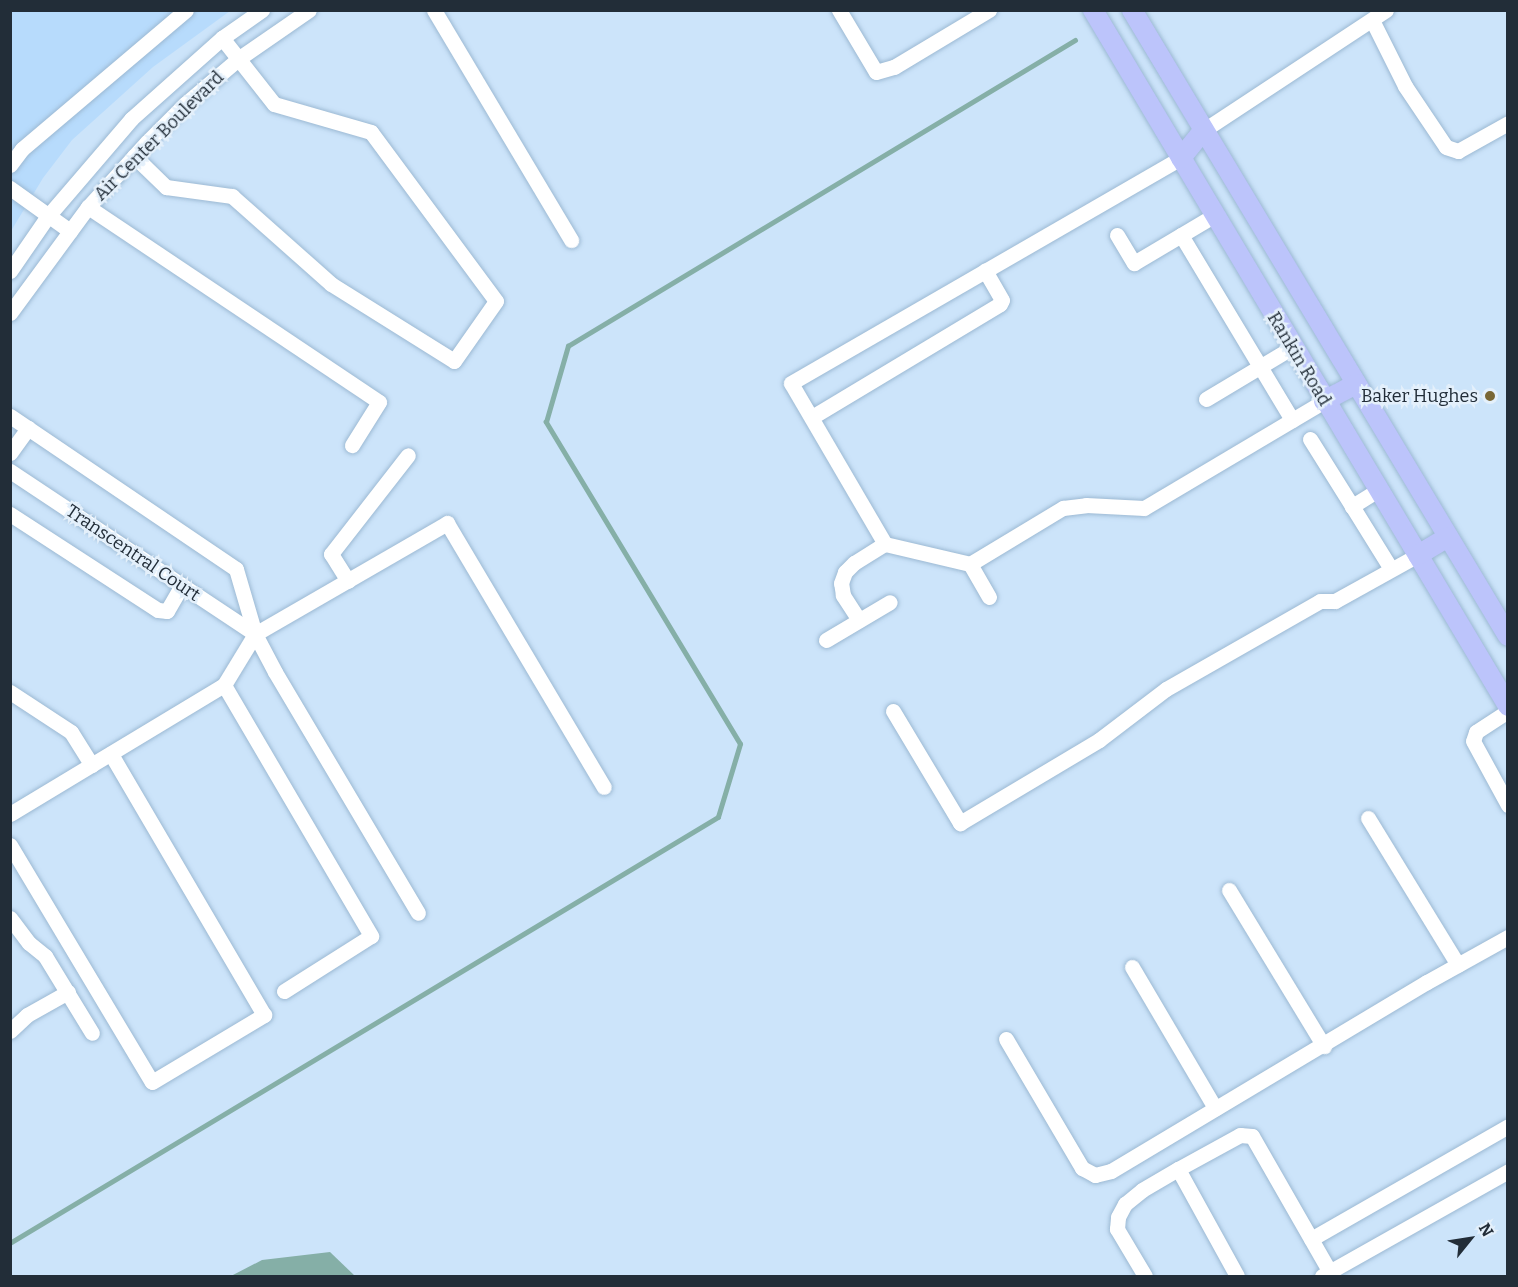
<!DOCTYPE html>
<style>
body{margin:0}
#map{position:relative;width:1518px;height:1287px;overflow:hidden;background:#cce4fa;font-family:Bitter,serif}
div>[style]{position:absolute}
.built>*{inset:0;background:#b7dbfc}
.water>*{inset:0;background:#85afa7}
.stream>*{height:4.5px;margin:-2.25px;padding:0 2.25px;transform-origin:2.25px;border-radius:2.25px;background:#85afa7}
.roads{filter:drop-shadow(0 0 2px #9cb9d3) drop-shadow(0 0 2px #9cb9d3)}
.minor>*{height:15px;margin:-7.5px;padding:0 7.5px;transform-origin:7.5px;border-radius:7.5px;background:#fff}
.major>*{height:20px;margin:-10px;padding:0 10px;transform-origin:10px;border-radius:10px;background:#bcc4fb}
.dots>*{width:16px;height:16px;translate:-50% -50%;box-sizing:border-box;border:3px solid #e4f0fb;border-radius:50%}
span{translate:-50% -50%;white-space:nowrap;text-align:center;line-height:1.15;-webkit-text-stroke:5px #e4f0fb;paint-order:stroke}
.street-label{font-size:18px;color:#222d38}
.poi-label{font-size:18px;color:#222d38}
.right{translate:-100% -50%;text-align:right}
.frame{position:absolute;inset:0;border:12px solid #222d38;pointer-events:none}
.north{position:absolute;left:1440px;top:1209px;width:60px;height:60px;-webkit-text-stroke:4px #e4f0fb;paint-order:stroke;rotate:60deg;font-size:16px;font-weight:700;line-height:24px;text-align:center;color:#222d38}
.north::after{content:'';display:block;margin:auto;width:21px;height:27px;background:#222d38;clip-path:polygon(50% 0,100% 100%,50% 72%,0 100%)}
</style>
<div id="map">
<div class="built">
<div style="clip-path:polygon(11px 11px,230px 11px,153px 67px,72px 140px,43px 178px,11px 231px)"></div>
</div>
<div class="water">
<div style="clip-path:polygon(330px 1252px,355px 1276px,231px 1276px,262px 1260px)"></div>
</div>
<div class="stream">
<div style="left:10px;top:1243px;width:826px;rotate:-31.04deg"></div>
<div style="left:718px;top:817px;width:76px;rotate:-73.2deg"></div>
<div style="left:740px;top:744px;width:376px;rotate:-121.1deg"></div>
<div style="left:546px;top:422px;width:79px;rotate:-73.9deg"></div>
<div style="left:568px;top:346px;width:592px;rotate:-31.11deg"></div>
</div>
<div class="roads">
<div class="minor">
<div style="left:434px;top:10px;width:268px;rotate:59.2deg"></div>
<div style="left:839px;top:10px;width:72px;rotate:59.2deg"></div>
<div style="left:876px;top:72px;width:19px;rotate:-16deg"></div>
<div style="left:894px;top:67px;width:111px;rotate:-31deg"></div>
<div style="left:1372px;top:20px;width:74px;rotate:63.4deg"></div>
<div style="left:1405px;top:86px;width:73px;rotate:56.1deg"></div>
<div style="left:1446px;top:147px;width:13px;rotate:18deg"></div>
<div style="left:1458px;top:151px;width:57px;rotate:-29.2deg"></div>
<div style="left:1204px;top:130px;width:218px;rotate:-33.4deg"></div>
<div style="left:134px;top:156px;width:45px;rotate:44.1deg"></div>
<div style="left:166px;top:187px;width:67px;rotate:7.8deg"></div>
<div style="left:232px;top:196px;width:132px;rotate:41.6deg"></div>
<div style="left:331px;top:284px;width:145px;rotate:32deg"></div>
<div style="left:454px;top:361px;width:73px;rotate:-55deg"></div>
<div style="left:496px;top:301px;width:210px;rotate:-126.5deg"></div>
<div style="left:371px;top:132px;width:101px;rotate:-163.9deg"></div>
<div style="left:274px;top:104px;width:84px;rotate:-128.2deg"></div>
<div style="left:10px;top:165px;width:20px;rotate:-53deg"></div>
<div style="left:22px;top:149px;width:215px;rotate:-40.3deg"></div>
<div style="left:10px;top:188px;width:74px;rotate:35.6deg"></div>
<div style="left:88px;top:207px;width:350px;rotate:33.8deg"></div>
<div style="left:379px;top:402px;width:51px;rotate:122.1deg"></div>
<div style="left:1117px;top:235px;width:33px;rotate:59deg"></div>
<div style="left:1134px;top:263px;width:94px;rotate:-30.7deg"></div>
<div style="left:1181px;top:235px;width:216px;rotate:59deg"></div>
<div style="left:10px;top:271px;width:67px;rotate:-55.4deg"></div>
<div style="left:48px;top:216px;width:128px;rotate:-49.4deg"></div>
<div style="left:131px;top:119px;width:122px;rotate:-41.7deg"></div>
<div style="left:222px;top:38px;width:49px;rotate:-35deg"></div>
<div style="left:10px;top:313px;width:132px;rotate:-53.7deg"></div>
<div style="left:88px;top:207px;width:88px;rotate:-47.8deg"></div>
<div style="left:147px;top:142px;width:54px;rotate:-45deg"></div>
<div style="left:185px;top:104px;width:70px;rotate:-40.3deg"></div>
<div style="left:238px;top:59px;width:86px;rotate:-34.6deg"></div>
<div style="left:1206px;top:399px;width:101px;rotate:-30.9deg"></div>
<div style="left:10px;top:416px;width:273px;rotate:34.1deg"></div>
<div style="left:236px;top:569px;width:68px;rotate:73.7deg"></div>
<div style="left:255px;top:634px;width:43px;rotate:62.2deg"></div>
<div style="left:275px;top:672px;width:280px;rotate:59.3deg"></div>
<div style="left:812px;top:417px;width:219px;rotate:-31deg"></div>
<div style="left:1000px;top:304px;width:4px;rotate:-63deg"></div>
<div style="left:1002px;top:300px;width:34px;rotate:-120deg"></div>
<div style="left:1310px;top:439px;width:79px;rotate:57.9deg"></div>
<div style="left:10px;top:453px;width:31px;rotate:-54deg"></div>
<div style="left:10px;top:471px;width:294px;rotate:33.6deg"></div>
<div style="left:1378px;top:490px;width:31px;rotate:148deg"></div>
<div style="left:1352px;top:506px;width:74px;rotate:58.2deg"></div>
<div style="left:10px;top:514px;width:176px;rotate:33deg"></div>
<div style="left:158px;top:610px;width:9px;rotate:6deg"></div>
<div style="left:167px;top:611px;width:30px;rotate:-60deg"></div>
<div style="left:885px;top:544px;width:186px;rotate:-120.3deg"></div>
<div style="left:791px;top:383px;width:450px;rotate:-30deg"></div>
<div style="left:970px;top:564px;width:38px;rotate:60deg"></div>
<div style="left:348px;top:581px;width:32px;rotate:-122deg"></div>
<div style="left:331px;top:554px;width:125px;rotate:-52.1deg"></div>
<div style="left:859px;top:620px;width:30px;rotate:-123deg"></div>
<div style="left:843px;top:595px;width:12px;rotate:-99deg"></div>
<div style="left:841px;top:583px;width:12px;rotate:-70deg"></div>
<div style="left:845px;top:572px;width:13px;rotate:-45deg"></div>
<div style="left:854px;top:563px;width:36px;rotate:-32deg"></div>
<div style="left:885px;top:544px;width:87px;rotate:13.2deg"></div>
<div style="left:970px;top:564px;width:109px;rotate:-31.1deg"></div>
<div style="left:1063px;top:508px;width:23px;rotate:-7deg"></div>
<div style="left:1086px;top:505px;width:58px;rotate:3deg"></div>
<div style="left:1144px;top:508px;width:209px;rotate:-30.7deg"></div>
<div style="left:826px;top:640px;width:74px;rotate:-30.7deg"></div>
<div style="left:224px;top:685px;width:291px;rotate:59.6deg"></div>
<div style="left:371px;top:936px;width:103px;rotate:147.7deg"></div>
<div style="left:10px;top:692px;width:73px;rotate:33.3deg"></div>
<div style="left:71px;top:732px;width:39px;rotate:58deg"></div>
<div style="left:893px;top:711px;width:131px;rotate:59.1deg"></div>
<div style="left:960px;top:823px;width:162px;rotate:-30.8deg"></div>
<div style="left:1099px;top:740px;width:84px;rotate:-37.3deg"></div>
<div style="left:1166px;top:689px;width:177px;rotate:-29.7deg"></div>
<div style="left:1320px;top:601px;width:15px"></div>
<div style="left:1335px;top:601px;width:95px;rotate:-29deg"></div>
<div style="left:1508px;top:711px;width:38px;rotate:147deg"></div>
<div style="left:1476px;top:732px;width:9px;rotate:108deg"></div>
<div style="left:1473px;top:741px;width:73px;rotate:61.3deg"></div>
<div style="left:10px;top:814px;width:250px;rotate:-31.1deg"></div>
<div style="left:224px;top:685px;width:60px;rotate:-58.7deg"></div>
<div style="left:255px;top:634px;width:222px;rotate:-30deg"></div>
<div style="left:447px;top:523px;width:307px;rotate:59.3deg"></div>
<div style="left:1368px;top:818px;width:172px;rotate:58.5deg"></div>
<div style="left:10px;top:845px;width:276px;rotate:59.1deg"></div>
<div style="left:152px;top:1082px;width:131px;rotate:-30.9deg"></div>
<div style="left:264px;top:1015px;width:303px;rotate:-120.4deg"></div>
<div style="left:1229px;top:890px;width:183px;rotate:58.7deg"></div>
<div style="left:10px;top:918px;width:31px;rotate:53deg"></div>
<div style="left:29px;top:943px;width:21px;rotate:39deg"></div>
<div style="left:45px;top:956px;width:90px;rotate:58.6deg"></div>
<div style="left:1132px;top:967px;width:164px;rotate:59.5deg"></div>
<div style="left:10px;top:1031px;width:23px;rotate:-43deg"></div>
<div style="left:27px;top:1015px;width:47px;rotate:-29.3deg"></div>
<div style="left:1006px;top:1039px;width:150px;rotate:59.5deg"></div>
<div style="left:1082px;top:1168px;width:15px;rotate:28deg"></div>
<div style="left:1095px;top:1175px;width:16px;rotate:-14deg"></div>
<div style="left:1111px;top:1171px;width:368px;rotate:-30.9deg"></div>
<div style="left:1427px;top:982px;width:93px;rotate:-29.1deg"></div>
<div style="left:1178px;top:1169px;width:71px;rotate:-28.7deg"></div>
<div style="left:1240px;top:1135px;width:12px;rotate:5deg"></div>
<div style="left:1252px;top:1136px;width:157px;rotate:60.2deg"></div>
<div style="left:1311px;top:1239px;width:227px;rotate:-29.8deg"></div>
<div style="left:1145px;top:1276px;width:55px;rotate:-120.8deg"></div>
<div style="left:1117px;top:1229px;width:12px;rotate:-85deg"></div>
<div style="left:1118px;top:1217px;width:15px;rotate:-62deg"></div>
<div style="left:1125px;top:1204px;width:22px;rotate:-39deg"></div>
<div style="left:1142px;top:1190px;width:42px;rotate:-30.3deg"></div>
<div style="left:1178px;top:1169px;width:122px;rotate:61.1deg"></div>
<div style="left:1322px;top:1276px;width:214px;rotate:-29.4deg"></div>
</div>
<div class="major">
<div style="left:1093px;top:10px;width:810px;rotate:59.19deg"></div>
<div style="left:1132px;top:10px;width:730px;rotate:59.01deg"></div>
<div style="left:1181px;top:158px;width:36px;rotate:-51deg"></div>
<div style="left:1324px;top:401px;width:36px;rotate:-28deg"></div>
<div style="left:1418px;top:555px;width:35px;rotate:-31deg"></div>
</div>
</div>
<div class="dots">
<div style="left:1490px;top:396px;background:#796735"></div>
</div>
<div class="street-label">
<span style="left:159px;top:136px;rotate:-45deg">Air Center Boulevard</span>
<span style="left:1299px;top:359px;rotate:59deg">Rankin Road</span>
<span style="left:133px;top:553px;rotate:34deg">Transcentral Court</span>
</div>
<div class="poi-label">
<span class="right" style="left:1478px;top:396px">Baker Hughes</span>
</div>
<div class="frame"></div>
<div class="north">N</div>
</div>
